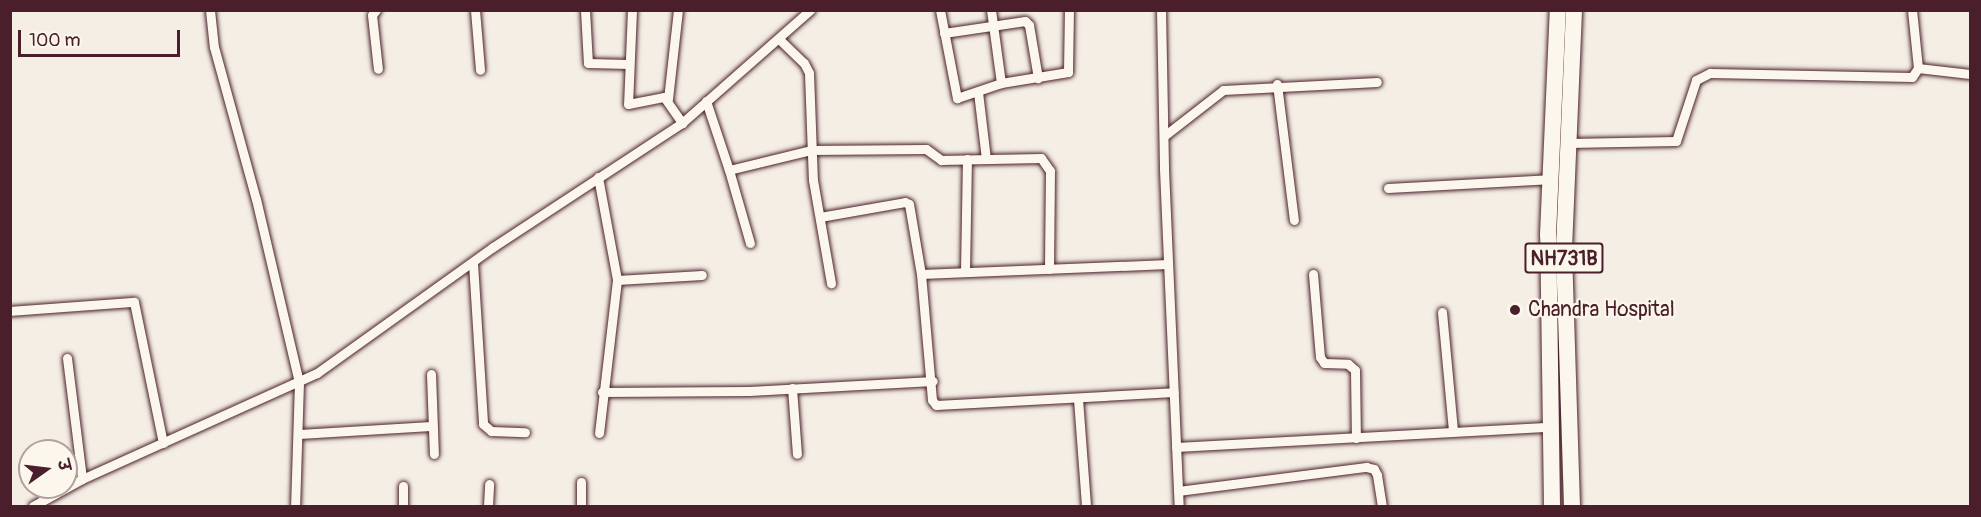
<!DOCTYPE html>
<meta charset="utf-8">
<style>
body{margin:0}
#map{position:relative;width:1981px;height:517px;overflow:hidden;background:#f4eee4;font-family:Pangolin,"Playpen Sans Deva",sans-serif}
div>[style]{position:absolute}
.roads{filter:drop-shadow(0 0 2px #4a1f2b) drop-shadow(0 0 2px #4a1f2b)}
.minor>*{height:9px;margin:-4.5px;padding:0 4.5px;transform-origin:4.5px;border-radius:4.5px;background:#fbf7ec}
.trunk>*{height:16px;margin:-8px;padding:0 8px;transform-origin:8px;border-radius:8px;background:#fbf7ec}
.dots>*{width:16px;height:16px;translate:-50% -50%;box-sizing:border-box;border:3px solid #fbf7ec;border-radius:50%}
span{translate:-50% -50%;white-space:nowrap;text-align:center;line-height:1.15;-webkit-text-stroke:4.5px #fbf7ec;paint-order:stroke}
.shield-label span{padding:2px 4px;background:#fbf7ec;border:2px solid;border-radius:4px;-webkit-text-stroke-width:0}
.shield-label{font-size:20px;color:#4a1f2b;font-weight:700}
.poi-label{font-size:21px;color:#4a1f2b}
.left{translate:0 -50%;text-align:left}
.frame{position:absolute;inset:0;border:12px solid #4a1f2b;pointer-events:none}
.north{position:absolute;left:18px;top:439px;width:60px;height:60px;box-sizing:border-box;background:#fbf7ec;border:2px solid #b4a19f;border-radius:50%;rotate:76deg;font-size:16px;font-weight:700;line-height:24px;text-align:center;color:#4a1f2b}
.north::after{content:'';display:block;margin:auto;width:21px;height:27px;background:#4a1f2b;clip-path:polygon(50% 0,100% 100%,50% 72%,0 100%)}
.scale{position:absolute;left:18px;top:30px;width:162px;height:27px;box-sizing:border-box;border:3px solid #4a1f2b;border-top:0;padding-left:8px;font-size:18px;line-height:21px;white-space:nowrap;color:#4a1f2b;-webkit-text-stroke:4px #fbf7ec;paint-order:stroke}
</style>
<div id="map">
<div class="roads">
<div class="minor">
<div style="left:210px;top:10px;width:37px;rotate:84deg"></div>
<div style="left:214px;top:47px;width:158px;rotate:74.6deg"></div>
<div style="left:256px;top:199px;width:188px;rotate:76.8deg"></div>
<div style="left:299px;top:382px;width:124px;rotate:91.8deg"></div>
<div style="left:376px;top:10px;width:6px;rotate:129deg"></div>
<div style="left:372px;top:15px;width:54px;rotate:83.7deg"></div>
<div style="left:475px;top:10px;width:60px;rotate:85.2deg"></div>
<div style="left:585px;top:10px;width:53px;rotate:86.8deg"></div>
<div style="left:588px;top:63px;width:41px;rotate:1.4deg"></div>
<div style="left:632px;top:10px;width:94px;rotate:92.4deg"></div>
<div style="left:628px;top:104px;width:37px;rotate:-11deg"></div>
<div style="left:664px;top:97px;width:32px;rotate:55deg"></div>
<div style="left:940px;top:10px;width:90px;rotate:79.1deg"></div>
<div style="left:957px;top:98px;width:46px;rotate:-18.8deg"></div>
<div style="left:1001px;top:83px;width:68px;rotate:-9.3deg"></div>
<div style="left:1068px;top:72px;width:62px;rotate:-89.1deg"></div>
<div style="left:991px;top:10px;width:74px;rotate:82.2deg"></div>
<div style="left:1161px;top:10px;width:159px;rotate:88.9deg"></div>
<div style="left:1164px;top:169px;width:337px;rotate:87.5deg"></div>
<div style="left:944px;top:33px;width:82px;rotate:-8.4deg"></div>
<div style="left:1025px;top:21px;width:6px;rotate:45deg"></div>
<div style="left:1029px;top:25px;width:54px;rotate:80.4deg"></div>
<div style="left:780px;top:40px;width:33px;rotate:44deg"></div>
<div style="left:804px;top:63px;width:11px;rotate:63deg"></div>
<div style="left:809px;top:73px;width:107px;rotate:87.9deg"></div>
<div style="left:813px;top:180px;width:105px;rotate:80.1deg"></div>
<div style="left:1918px;top:68px;width:52px;rotate:6.6deg"></div>
<div style="left:1277px;top:84px;width:137px;rotate:82.9deg"></div>
<div style="left:978px;top:92px;width:67px;rotate:83.2deg"></div>
<div style="left:668px;top:99px;width:90px;rotate:-83.6deg"></div>
<div style="left:706px;top:101px;width:73px;rotate:71.6deg"></div>
<div style="left:729px;top:170px;width:84px;rotate:-13.7deg"></div>
<div style="left:811px;top:150px;width:115px;rotate:-0.5deg"></div>
<div style="left:926px;top:149px;width:19px;rotate:36deg"></div>
<div style="left:941px;top:160px;width:100px;rotate:-1.1deg"></div>
<div style="left:1041px;top:158px;width:16px;rotate:55deg"></div>
<div style="left:1050px;top:171px;width:98px;rotate:90.6deg"></div>
<div style="left:1164px;top:136px;width:75px;rotate:-37.9deg"></div>
<div style="left:1223px;top:90px;width:154px;rotate:-3deg"></div>
<div style="left:1569px;top:143px;width:107px;rotate:-1.1deg"></div>
<div style="left:1676px;top:141px;width:64px;rotate:-71.8deg"></div>
<div style="left:1696px;top:80px;width:16px;rotate:-27deg"></div>
<div style="left:1710px;top:73px;width:202px;rotate:1.1deg"></div>
<div style="left:1912px;top:77px;width:11px;rotate:-56deg"></div>
<div style="left:1918px;top:68px;width:58px;rotate:-95.9deg"></div>
<div style="left:729px;top:170px;width:76px;rotate:74deg"></div>
<div style="left:598px;top:177px;width:105px;rotate:79.5deg"></div>
<div style="left:617px;top:280px;width:154px;rotate:96.7deg"></div>
<div style="left:1388px;top:188px;width:165px;rotate:-3.1deg"></div>
<div style="left:820px;top:217px;width:86px;rotate:-10deg"></div>
<div style="left:905px;top:202px;width:4px;rotate:27deg"></div>
<div style="left:909px;top:204px;width:71px;rotate:80.3deg"></div>
<div style="left:921px;top:274px;width:126px;rotate:85deg"></div>
<div style="left:932px;top:400px;width:6px;rotate:51deg"></div>
<div style="left:936px;top:405px;width:238px;rotate:-3.1deg"></div>
<div style="left:473px;top:263px;width:161px;rotate:86.4deg"></div>
<div style="left:483px;top:424px;width:11px;rotate:41deg"></div>
<div style="left:491px;top:431px;width:34px;rotate:2deg"></div>
<div style="left:965px;top:272px;width:113px;rotate:-89deg"></div>
<div style="left:921px;top:274px;width:247px;rotate:-2.3deg"></div>
<div style="left:1313px;top:274px;width:83px;rotate:85.2deg"></div>
<div style="left:1320px;top:357px;width:7px;rotate:56deg"></div>
<div style="left:1324px;top:363px;width:24px;rotate:2deg"></div>
<div style="left:1348px;top:364px;width:9px;rotate:41deg"></div>
<div style="left:1355px;top:370px;width:68px;rotate:89.2deg"></div>
<div style="left:617px;top:280px;width:85px;rotate:-3.4deg"></div>
<div style="left:10px;top:311px;width:124px;rotate:-4.2deg"></div>
<div style="left:134px;top:302px;width:144px;rotate:78.4deg"></div>
<div style="left:1442px;top:312px;width:120px;rotate:84.7deg"></div>
<div style="left:67px;top:358px;width:122px;rotate:82.9deg"></div>
<div style="left:431px;top:374px;width:80px;rotate:87.9deg"></div>
<div style="left:792px;top:388px;width:66px;rotate:85.7deg"></div>
<div style="left:602px;top:392px;width:147px;rotate:-0.4deg"></div>
<div style="left:749px;top:391px;width:184px;rotate:-3.1deg"></div>
<div style="left:1078px;top:399px;width:107px;rotate:85.7deg"></div>
<div style="left:299px;top:434px;width:132px;rotate:-3.5deg"></div>
<div style="left:1176px;top:447px;width:374px;rotate:-3.1deg"></div>
<div style="left:581px;top:482px;width:24px;rotate:90deg"></div>
<div style="left:403px;top:486px;width:20px;rotate:90deg"></div>
<div style="left:1178px;top:491px;width:190px;rotate:-7.3deg"></div>
<div style="left:1366px;top:467px;width:8px;rotate:14deg"></div>
<div style="left:1374px;top:469px;width:7px;rotate:63deg"></div>
<div style="left:1377px;top:475px;width:31px;rotate:81deg"></div>
<div style="left:33px;top:506px;width:56px;rotate:-28.9deg"></div>
<div style="left:82px;top:479px;width:258px;rotate:-24.3deg"></div>
<div style="left:317px;top:373px;width:216px;rotate:-35.6deg"></div>
<div style="left:493px;top:247px;width:226px;rotate:-33.3deg"></div>
<div style="left:682px;top:123px;width:171px;rotate:-41.4deg"></div>
<div style="left:488px;top:506px;width:22px;rotate:-87deg"></div>
</div>
<div class="trunk">
<div style="left:1552px;top:506px;width:271px;rotate:-90.8deg"></div>
<div style="left:1548px;top:235px;width:225px;rotate:-87.5deg"></div>
<div style="left:1572px;top:506px;width:257px;rotate:-91.8deg"></div>
<div style="left:1564px;top:249px;width:239px;rotate:-87.6deg"></div>
</div>
</div>
<div class="dots">
<div style="left:1515px;top:310px;background:#4a1f2b"></div>
</div>
<div class="shield-label">
<span style="left:1564px;top:258px">NH731B</span>
</div>
<div class="poi-label">
<span class="left" style="left:1528px;top:310px">Chandra Hospital</span>
</div>
<div class="frame"></div>
<div class="north">उ</div>
<div class="scale">100 m</div>
</div>
